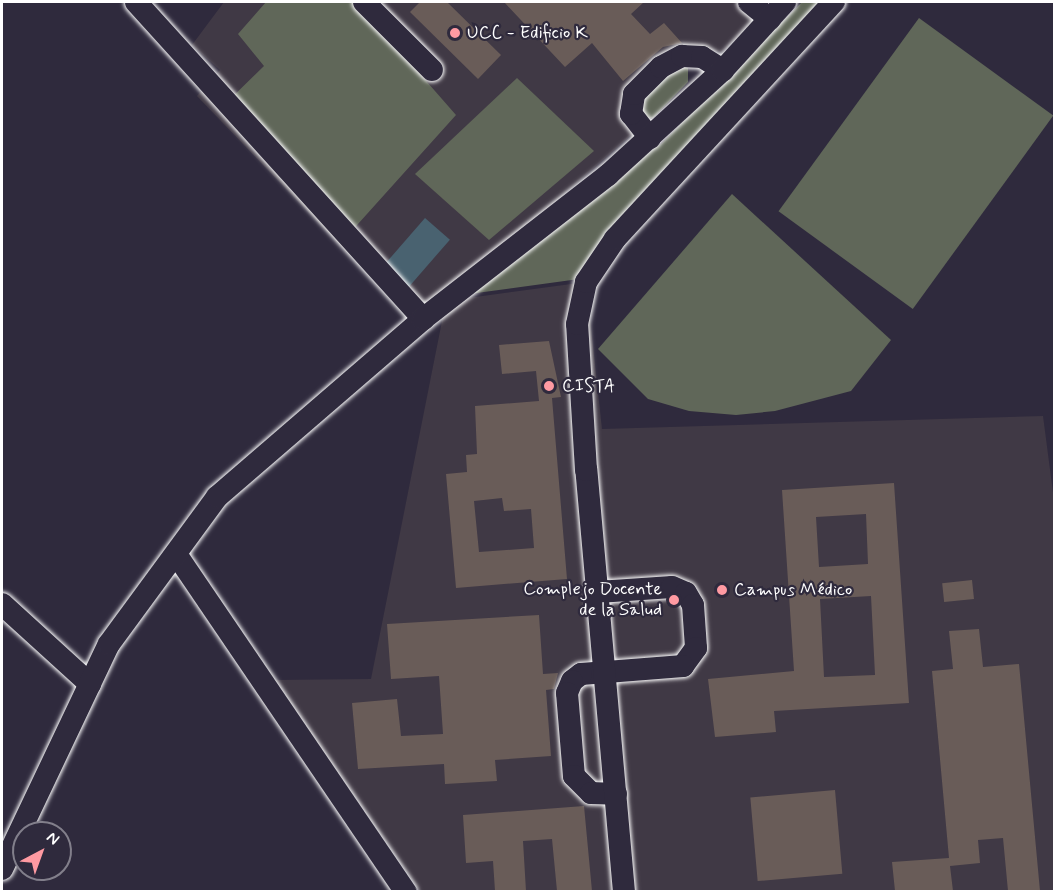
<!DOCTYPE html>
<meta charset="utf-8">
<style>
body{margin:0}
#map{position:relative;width:1056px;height:893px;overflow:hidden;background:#2f2a3d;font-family:Mynerve,sans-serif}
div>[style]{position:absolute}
.built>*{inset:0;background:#403945}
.green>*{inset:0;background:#606759;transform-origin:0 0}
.water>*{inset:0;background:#496270;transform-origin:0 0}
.building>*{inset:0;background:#695c58;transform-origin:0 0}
.roads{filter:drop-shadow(0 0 2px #fff) drop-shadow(0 0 2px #fff)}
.minor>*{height:22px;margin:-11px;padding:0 11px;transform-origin:11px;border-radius:11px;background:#2f2a3d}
.dots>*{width:16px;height:16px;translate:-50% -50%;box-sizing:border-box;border:3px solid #2f2a3d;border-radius:50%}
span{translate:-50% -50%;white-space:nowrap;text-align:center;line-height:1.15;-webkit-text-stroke:4.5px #2f2a3d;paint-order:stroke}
.poi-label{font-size:18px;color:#fff}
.left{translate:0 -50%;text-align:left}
.right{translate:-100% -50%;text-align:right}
.frame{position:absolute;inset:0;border:3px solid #fff;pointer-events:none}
.north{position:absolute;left:12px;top:821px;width:60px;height:60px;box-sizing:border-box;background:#2f2a3d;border:2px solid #827f8b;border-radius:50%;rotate:41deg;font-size:16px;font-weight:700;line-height:24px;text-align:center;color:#fff}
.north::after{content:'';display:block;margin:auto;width:21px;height:27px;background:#ff9aa2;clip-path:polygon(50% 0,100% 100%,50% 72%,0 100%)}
</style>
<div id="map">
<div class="built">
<div style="clip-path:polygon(224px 2px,774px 2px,722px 52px,689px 46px,622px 107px,632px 134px,423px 319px,363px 269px,197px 96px,220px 70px,192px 45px)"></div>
<div style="clip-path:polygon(586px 282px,602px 429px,1043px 416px,1054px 500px,1054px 891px,420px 891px,274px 680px,371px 679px,446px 301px)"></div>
</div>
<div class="green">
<div style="clip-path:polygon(266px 2px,357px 2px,456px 115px,349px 234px,221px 108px,264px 66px,238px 34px)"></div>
<div style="clip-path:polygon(802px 2px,821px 2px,579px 279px,469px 294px,593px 190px,661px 144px)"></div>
<div style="left:919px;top:18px;width:166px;height:239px;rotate:36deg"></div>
<div style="clip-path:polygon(680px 64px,688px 68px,688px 82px,653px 118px,644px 118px,637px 102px)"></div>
<div style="clip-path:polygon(517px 78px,594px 151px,489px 240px,415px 174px)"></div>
<div style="clip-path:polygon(732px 194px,891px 340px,851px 391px,775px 411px,736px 415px,689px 411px,648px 399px,598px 349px)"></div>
</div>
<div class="water">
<div style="left:425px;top:218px;width:33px;height:63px;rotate:41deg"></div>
</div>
<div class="building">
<div style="clip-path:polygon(420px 2px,447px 2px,501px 55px,478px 79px,410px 12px)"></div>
<div style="clip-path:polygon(504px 2px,644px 2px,631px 14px,650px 34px,664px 23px,682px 43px,663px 47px,623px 81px,592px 43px,565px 67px)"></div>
<div style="clip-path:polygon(evenodd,549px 341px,561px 397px,552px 398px,567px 579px,456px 588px,446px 474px,467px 472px,466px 455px,477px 454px,475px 406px,539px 401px,536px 371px,502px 374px,499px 345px,549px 341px,502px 498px,504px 511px,531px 509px,534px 548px,479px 552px,474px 501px,502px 498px)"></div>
<div style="clip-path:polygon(evenodd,894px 483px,909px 703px,774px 711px,776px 732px,715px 737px,708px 679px,794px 671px,782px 490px,894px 483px,866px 514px,868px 564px,819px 567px,816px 517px,866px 514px,894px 483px,871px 596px,875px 675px,824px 677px,820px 599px,871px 596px)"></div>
<div style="left:972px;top:580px;width:19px;height:30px;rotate:84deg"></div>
<div style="clip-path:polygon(539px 615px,543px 674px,558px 673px,554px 689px,546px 690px,551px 756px,495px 760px,497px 781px,445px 784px,444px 764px,358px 769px,352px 703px,397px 699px,401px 736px,443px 734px,439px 676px,391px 679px,387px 624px)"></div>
<div style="clip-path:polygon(979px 629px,983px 667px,1019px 664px,1040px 891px,1008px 891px,1003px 838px,978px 840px,980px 863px,950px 866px,953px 891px,895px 891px,892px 862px,949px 858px,932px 671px,953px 669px,949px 631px)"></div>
<div style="left:835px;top:790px;width:84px;height:85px;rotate:85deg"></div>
<div style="clip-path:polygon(584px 806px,592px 891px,557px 891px,552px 839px,523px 841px,526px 891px,495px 891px,493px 861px,466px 863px,463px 815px)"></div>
</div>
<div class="roads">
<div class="minor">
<div style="left:136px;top:2px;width:428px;rotate:47.8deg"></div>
<div style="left:364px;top:2px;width:96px;rotate:45deg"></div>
<div style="left:749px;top:2px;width:27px;rotate:39deg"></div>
<div style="left:650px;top:138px;width:31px;rotate:-128deg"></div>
<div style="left:631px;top:114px;width:20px;rotate:-81deg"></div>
<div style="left:634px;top:94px;width:38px;rotate:-45deg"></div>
<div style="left:661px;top:67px;width:24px;rotate:-28deg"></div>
<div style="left:682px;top:56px;width:20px;rotate:3deg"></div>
<div style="left:702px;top:57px;width:25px;rotate:32deg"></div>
<div style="left:176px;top:554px;width:409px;rotate:55.8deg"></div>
<div style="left:598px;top:592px;width:74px;rotate:-3.9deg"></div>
<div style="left:672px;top:587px;width:15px;rotate:23deg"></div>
<div style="left:686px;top:593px;width:14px;rotate:60deg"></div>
<div style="left:693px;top:605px;width:43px;rotate:86deg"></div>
<div style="left:696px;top:648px;width:22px;rotate:126deg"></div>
<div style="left:683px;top:666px;width:102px;rotate:175.5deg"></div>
<div style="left:581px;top:674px;width:11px;rotate:142deg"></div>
<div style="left:572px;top:681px;width:13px;rotate:113deg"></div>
<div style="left:567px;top:693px;width:83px;rotate:85.2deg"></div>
<div style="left:574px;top:776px;width:24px;rotate:45deg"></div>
<div style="left:591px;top:793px;width:25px;rotate:2deg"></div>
<div style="left:2px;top:604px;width:119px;rotate:42.3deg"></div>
<div style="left:2px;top:869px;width:249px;rotate:-64.6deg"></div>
<div style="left:109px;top:644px;width:182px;rotate:-53.7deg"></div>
<div style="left:217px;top:497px;width:272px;rotate:-40.8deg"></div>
<div style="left:423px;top:319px;width:234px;rotate:-37.9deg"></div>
<div style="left:608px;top:175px;width:156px;rotate:-42.4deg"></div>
<div style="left:723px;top:70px;width:92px;rotate:-47.6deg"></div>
<div style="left:624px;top:892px;width:424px;rotate:-95.1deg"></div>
<div style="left:586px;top:470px;width:146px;rotate:-93.5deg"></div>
<div style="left:577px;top:324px;width:43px;rotate:-77.9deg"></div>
<div style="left:586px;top:282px;width:52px;rotate:-56deg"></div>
<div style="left:615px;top:239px;width:323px;rotate:-47.3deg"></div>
</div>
</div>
<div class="dots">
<div style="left:455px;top:33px;background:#ff9aa2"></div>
<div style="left:549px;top:386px;background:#ff9aa2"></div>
<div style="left:722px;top:590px;background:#ff9aa2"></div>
<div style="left:674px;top:600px;background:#ff9aa2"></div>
</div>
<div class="poi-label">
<span class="left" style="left:467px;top:33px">UCC - Edificio K</span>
<span class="left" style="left:562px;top:386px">CISTA</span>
<span class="right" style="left:662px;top:600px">Complejo Docente<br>de la Salud</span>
<span class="left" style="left:734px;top:590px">Campus Médico</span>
</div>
<div class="frame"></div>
<div class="north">N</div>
</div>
